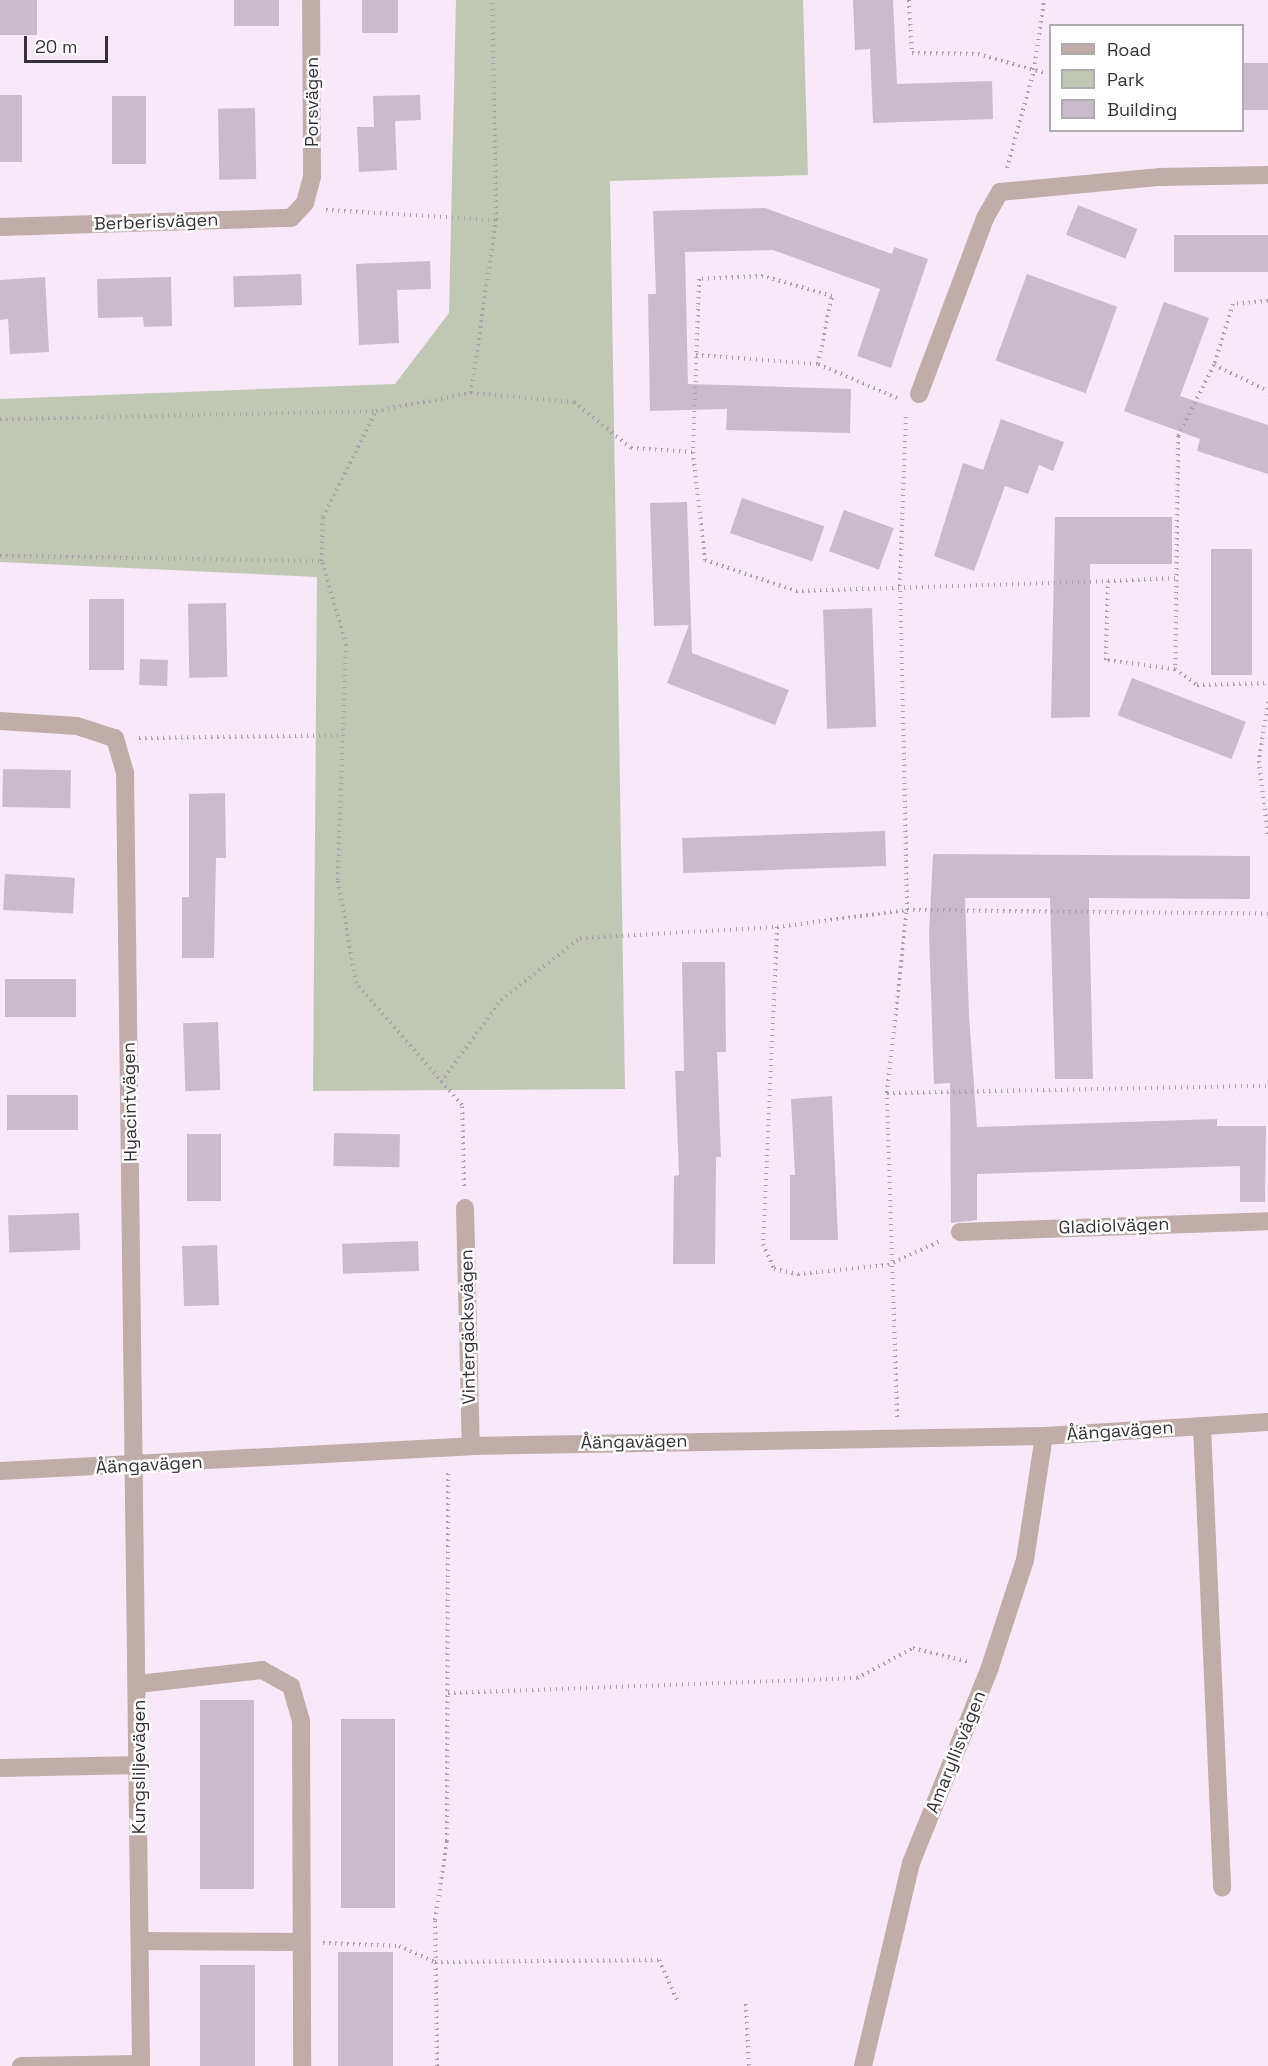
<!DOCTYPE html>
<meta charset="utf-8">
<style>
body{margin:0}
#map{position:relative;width:1268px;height:2066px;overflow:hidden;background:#f8e9f9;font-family:"Space Grotesk",sans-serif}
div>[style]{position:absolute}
.green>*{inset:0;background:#c0c8b5}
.building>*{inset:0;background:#c9bbcb;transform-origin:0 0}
.path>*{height:4px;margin-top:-2px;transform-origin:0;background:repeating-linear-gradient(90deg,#aa9fab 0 1.5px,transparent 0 6px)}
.minor>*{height:18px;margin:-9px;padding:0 9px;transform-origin:9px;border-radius:9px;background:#beada8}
span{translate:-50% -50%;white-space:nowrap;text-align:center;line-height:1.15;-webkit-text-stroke:5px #fff;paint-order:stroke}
.street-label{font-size:18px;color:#353036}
.legend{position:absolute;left:1049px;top:24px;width:195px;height:108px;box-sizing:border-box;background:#fff;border:2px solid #aeacaf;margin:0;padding:8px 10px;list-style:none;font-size:18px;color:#353036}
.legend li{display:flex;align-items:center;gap:12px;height:30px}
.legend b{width:30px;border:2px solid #aeacaf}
.scale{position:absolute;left:24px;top:36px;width:84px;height:27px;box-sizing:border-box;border:3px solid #353036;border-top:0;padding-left:8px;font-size:18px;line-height:21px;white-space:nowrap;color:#353036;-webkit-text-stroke:4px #fff;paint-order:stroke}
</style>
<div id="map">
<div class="green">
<div style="clip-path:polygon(456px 0,803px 0,808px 175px,610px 181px,625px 1089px,313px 1091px,317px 577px,0 562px,0 399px,395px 384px,449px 313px)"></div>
</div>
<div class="building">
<div style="left:0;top:0;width:37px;height:35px"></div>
<div style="left:234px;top:0;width:45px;height:26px"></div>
<div style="left:362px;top:0;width:36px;height:33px"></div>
<div style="clip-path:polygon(853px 0,893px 0,897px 84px,992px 81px,993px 119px,873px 123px,870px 49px,855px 50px)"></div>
<div style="left:1268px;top:63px;width:47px;height:26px;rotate:90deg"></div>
<div style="left:0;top:95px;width:22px;height:67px"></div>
<div style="clip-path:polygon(420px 95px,421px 120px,395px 121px,397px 170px,359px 172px,357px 127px,374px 127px,373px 96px)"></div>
<div style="left:112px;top:96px;width:34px;height:68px"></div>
<div style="left:255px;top:108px;width:71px;height:37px;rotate:89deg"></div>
<div style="left:1078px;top:205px;width:64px;height:32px;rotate:22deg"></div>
<div style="clip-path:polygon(765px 208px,892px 254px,894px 247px,928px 259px,891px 368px,857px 356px,880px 289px,773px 250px,685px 252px,688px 384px,851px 389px,850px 433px,726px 430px,727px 409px,650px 411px,648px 294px,656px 294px,653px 211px)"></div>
<div style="left:1268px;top:235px;width:37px;height:94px;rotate:90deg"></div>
<div style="clip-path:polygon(430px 261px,431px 289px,397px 290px,399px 343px,359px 345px,356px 264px)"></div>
<div style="left:301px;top:274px;width:31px;height:68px;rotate:88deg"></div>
<div style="left:1027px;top:274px;width:96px;height:92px;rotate:20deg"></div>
<div style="clip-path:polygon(45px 277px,49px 352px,10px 354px,8px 319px,0 320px,0 280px)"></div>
<div style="clip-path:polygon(171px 277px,172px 326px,144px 327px,143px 317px,98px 318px,97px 279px)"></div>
<div style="clip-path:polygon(1164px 302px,1209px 318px,1180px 396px,1268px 425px,1268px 474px,1197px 451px,1200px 439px,1124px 411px)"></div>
<div style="clip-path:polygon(1001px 419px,1064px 442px,1053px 471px,1039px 465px,1028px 494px,1005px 486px,974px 571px,934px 556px,963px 463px,983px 470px)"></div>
<div style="left:742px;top:498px;width:87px;height:37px;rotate:19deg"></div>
<div style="clip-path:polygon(687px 502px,692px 653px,789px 690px,775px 725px,667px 683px,689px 625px,654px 626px,650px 503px)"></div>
<div style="left:844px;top:510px;width:53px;height:44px;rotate:20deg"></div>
<div style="clip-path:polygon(1055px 517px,1172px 517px,1172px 564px,1090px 564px,1090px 717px,1051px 718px)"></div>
<div style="left:1252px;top:549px;width:126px;height:41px;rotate:90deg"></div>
<div style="left:89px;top:599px;width:35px;height:71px"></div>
<div style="left:226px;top:603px;width:74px;height:38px;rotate:89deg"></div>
<div style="left:872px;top:608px;width:119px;height:49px;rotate:88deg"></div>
<div style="left:140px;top:659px;width:28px;height:26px;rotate:2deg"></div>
<div style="left:1132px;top:678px;width:122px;height:40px;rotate:21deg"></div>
<div style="left:3px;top:769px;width:68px;height:38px;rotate:1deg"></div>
<div style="clip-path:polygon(225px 793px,226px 858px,216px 858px,214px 958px,182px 958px,182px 897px,189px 897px,189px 794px)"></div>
<div style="left:885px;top:831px;width:35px;height:203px;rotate:88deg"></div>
<div style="clip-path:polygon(933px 854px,1250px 856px,1250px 899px,1089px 898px,1093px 1079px,1055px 1079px,1050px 898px,965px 898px,969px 1016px,977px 1127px,1217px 1119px,1217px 1126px,1266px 1126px,1265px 1202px,1240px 1202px,1240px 1166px,977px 1174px,977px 1220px,951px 1223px,950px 1083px,934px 1084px,929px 934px)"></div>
<div style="left:5px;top:874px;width:70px;height:36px;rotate:3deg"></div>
<div style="clip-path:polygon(682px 962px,725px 962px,726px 1052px,717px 1052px,721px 1157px,716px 1157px,715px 1264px,673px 1264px,674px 1176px,679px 1175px,675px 1071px,684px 1071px)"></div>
<div style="left:5px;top:979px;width:71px;height:38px"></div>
<div style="left:218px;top:1022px;width:68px;height:35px;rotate:88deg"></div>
<div style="left:78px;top:1095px;width:35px;height:71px;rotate:90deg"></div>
<div style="clip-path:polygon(832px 1096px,838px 1240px,790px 1240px,790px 1175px,795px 1175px,791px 1099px)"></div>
<div style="left:334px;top:1133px;width:66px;height:33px;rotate:1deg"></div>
<div style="left:187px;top:1134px;width:34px;height:67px"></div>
<div style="left:79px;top:1213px;width:37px;height:71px;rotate:88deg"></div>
<div style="left:418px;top:1241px;width:30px;height:76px;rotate:88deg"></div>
<div style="left:217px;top:1245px;width:60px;height:35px;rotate:88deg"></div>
<div style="left:200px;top:1700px;width:54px;height:189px"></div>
<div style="left:341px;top:1719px;width:54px;height:189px"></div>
<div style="left:338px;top:1952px;width:55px;height:114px"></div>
<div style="left:200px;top:1965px;width:55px;height:101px"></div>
</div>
<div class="path">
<div style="left:909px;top:0;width:53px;rotate:86.8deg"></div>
<div style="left:912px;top:53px;width:66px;rotate:0.9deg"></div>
<div style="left:978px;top:54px;width:70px;rotate:15.8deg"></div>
<div style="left:1007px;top:168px;width:102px;rotate:-74.6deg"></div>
<div style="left:1034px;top:70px;width:71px;rotate:-81.9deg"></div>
<div style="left:326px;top:210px;width:170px;rotate:3.4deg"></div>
<div style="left:1268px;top:301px;width:35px;rotate:175deg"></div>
<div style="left:1233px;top:304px;width:64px;rotate:107.3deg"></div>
<div style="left:1214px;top:365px;width:60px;rotate:25.7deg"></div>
<div style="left:696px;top:355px;width:122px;rotate:4.2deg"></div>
<div style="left:1214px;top:365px;width:80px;rotate:116.9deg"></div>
<div style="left:1178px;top:436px;width:233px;rotate:90.7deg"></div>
<div style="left:1175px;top:669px;width:27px;rotate:36deg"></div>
<div style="left:1197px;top:685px;width:71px;rotate:-1.6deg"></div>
<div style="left:471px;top:393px;width:103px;rotate:5deg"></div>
<div style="left:574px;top:402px;width:73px;rotate:38.9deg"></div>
<div style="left:631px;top:448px;width:62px;rotate:3.7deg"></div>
<div style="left:897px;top:398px;width:86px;rotate:-156.7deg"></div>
<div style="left:818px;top:364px;width:69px;rotate:-78.4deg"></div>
<div style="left:832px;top:296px;width:72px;rotate:-163.8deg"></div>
<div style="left:763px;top:276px;width:64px;rotate:177.3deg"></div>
<div style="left:699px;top:279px;width:173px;rotate:92deg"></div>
<div style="left:693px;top:452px;width:109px;rotate:83.7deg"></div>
<div style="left:705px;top:560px;width:96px;rotate:18.8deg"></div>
<div style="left:796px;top:591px;width:312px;rotate:-1.8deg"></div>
<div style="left:0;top:419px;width:376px;rotate:-1.2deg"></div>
<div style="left:0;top:556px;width:322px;rotate:0.9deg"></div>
<div style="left:1175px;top:669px;width:70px;rotate:-172.6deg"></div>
<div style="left:1106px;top:660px;width:79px;rotate:-88.5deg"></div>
<div style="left:1108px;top:581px;width:68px;rotate:-2.5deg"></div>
<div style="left:1268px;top:702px;width:60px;rotate:98.7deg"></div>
<div style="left:1259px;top:761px;width:78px;rotate:83.3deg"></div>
<div style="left:139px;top:738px;width:203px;rotate:-0.8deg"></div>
<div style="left:777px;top:927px;width:317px;rotate:92.5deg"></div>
<div style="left:763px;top:1244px;width:27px;rotate:66deg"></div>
<div style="left:774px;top:1269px;width:25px;rotate:12deg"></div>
<div style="left:798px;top:1274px;width:90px;rotate:-5.7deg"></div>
<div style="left:888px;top:1265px;width:57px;rotate:-24.8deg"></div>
<div style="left:441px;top:1082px;width:102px;rotate:-53.8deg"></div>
<div style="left:501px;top:1000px;width:100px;rotate:-38.1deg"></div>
<div style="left:580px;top:938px;width:197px;rotate:-3.2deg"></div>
<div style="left:777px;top:927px;width:131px;rotate:-7.5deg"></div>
<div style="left:907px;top:910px;width:361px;rotate:0.6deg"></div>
<div style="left:887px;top:1093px;width:381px;rotate:-1.1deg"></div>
<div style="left:464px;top:1186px;width:81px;rotate:-91.4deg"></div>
<div style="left:462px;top:1105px;width:162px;rotate:-131deg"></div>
<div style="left:356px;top:983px;width:105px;rotate:-99.9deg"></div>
<div style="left:338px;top:880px;width:235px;rotate:-88.1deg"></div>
<div style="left:346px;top:645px;width:87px;rotate:-105.9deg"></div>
<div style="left:322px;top:561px;width:44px;rotate:-88.7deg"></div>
<div style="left:323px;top:517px;width:119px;rotate:-63.4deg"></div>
<div style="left:376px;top:411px;width:97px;rotate:-10.7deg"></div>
<div style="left:471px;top:393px;width:175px;rotate:-81.8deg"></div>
<div style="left:496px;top:220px;width:220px;rotate:-91deg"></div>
<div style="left:897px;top:1417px;width:324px;rotate:-91.8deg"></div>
<div style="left:887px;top:1093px;width:184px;rotate:-83.8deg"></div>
<div style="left:907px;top:910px;width:324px;rotate:-91.2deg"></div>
<div style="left:900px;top:586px;width:174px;rotate:-88deg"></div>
<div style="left:448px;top:1693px;width:409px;rotate:-2.1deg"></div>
<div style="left:857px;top:1678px;width:64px;rotate:-28.2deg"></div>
<div style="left:913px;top:1648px;width:58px;rotate:14deg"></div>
<div style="left:323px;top:1943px;width:76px;rotate:2.3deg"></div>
<div style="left:399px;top:1946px;width:39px;rotate:24deg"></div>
<div style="left:435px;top:1962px;width:224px;rotate:-0.5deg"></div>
<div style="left:659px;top:1960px;width:44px;rotate:65.8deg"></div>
<div style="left:746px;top:2004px;width:62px;rotate:87.2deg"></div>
<div style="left:437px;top:2066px;width:146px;rotate:-90.8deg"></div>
<div style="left:435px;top:1920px;width:80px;rotate:-81.4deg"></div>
<div style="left:447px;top:1841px;width:370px;rotate:-89.8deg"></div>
</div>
<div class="minor">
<div style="left:0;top:227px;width:291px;rotate:-1.8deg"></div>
<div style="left:291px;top:218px;width:21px;rotate:-47deg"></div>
<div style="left:305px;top:203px;width:28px;rotate:-75deg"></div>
<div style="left:312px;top:176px;width:176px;rotate:-90.3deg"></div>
<div style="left:919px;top:394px;width:188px;rotate:-69.4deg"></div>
<div style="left:985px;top:218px;width:30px;rotate:-60deg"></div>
<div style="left:1000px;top:192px;width:161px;rotate:-5.4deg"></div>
<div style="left:1160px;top:177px;width:108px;rotate:-1.1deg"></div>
<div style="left:0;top:721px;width:77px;rotate:3.7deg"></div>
<div style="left:77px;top:726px;width:40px;rotate:18deg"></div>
<div style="left:115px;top:738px;width:35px;rotate:74deg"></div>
<div style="left:125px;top:772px;width:1294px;rotate:89.29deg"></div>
<div style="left:465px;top:1208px;width:238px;rotate:88.6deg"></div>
<div style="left:960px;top:1232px;width:308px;rotate:-2deg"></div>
<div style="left:1202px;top:1426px;width:462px;rotate:87.5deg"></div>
<div style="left:0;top:1471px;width:472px;rotate:-3deg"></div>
<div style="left:471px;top:1446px;width:573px;rotate:-1deg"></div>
<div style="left:1044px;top:1436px;width:224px;rotate:-3.6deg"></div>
<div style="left:138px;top:1684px;width:125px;rotate:-6.4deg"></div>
<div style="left:262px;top:1670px;width:33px;rotate:29deg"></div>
<div style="left:291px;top:1686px;width:37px;rotate:74deg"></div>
<div style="left:301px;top:1722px;width:344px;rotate:89.8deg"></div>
<div style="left:0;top:1768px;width:139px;rotate:-1.2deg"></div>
<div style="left:140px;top:1941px;width:161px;rotate:0.4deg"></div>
<div style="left:21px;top:2066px;width:120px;rotate:-1deg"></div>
<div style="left:863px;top:2066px;width:209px;rotate:-76.7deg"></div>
<div style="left:911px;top:1863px;width:211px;rotate:-68deg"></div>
<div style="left:990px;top:1667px;width:113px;rotate:-71.9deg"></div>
<div style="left:1025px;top:1560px;width:125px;rotate:-81.3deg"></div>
</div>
<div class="street-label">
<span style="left:312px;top:102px;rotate:-90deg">Porsvägen</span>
<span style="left:156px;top:222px;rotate:-2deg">Berberisvägen</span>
<span style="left:130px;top:1102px;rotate:-91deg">Hyacintvägen</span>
<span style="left:1114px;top:1226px;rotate:-2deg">Gladiolvägen</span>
<span style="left:468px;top:1327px;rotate:-91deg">Vintergäcksvägen</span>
<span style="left:1120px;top:1431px;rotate:-4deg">Åängavägen</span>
<span style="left:634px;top:1442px;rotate:-1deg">Åängavägen</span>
<span style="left:149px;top:1465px;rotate:-3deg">Åängavägen</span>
<span style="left:956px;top:1752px;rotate:-68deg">Amaryllisvägen</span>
<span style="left:139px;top:1767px;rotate:-90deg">Kungsliljevägen</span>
</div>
<ul class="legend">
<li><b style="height:8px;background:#beada8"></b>Road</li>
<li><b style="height:16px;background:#c0c8b5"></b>Park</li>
<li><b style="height:16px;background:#c9bbcb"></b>Building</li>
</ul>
<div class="scale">20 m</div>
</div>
